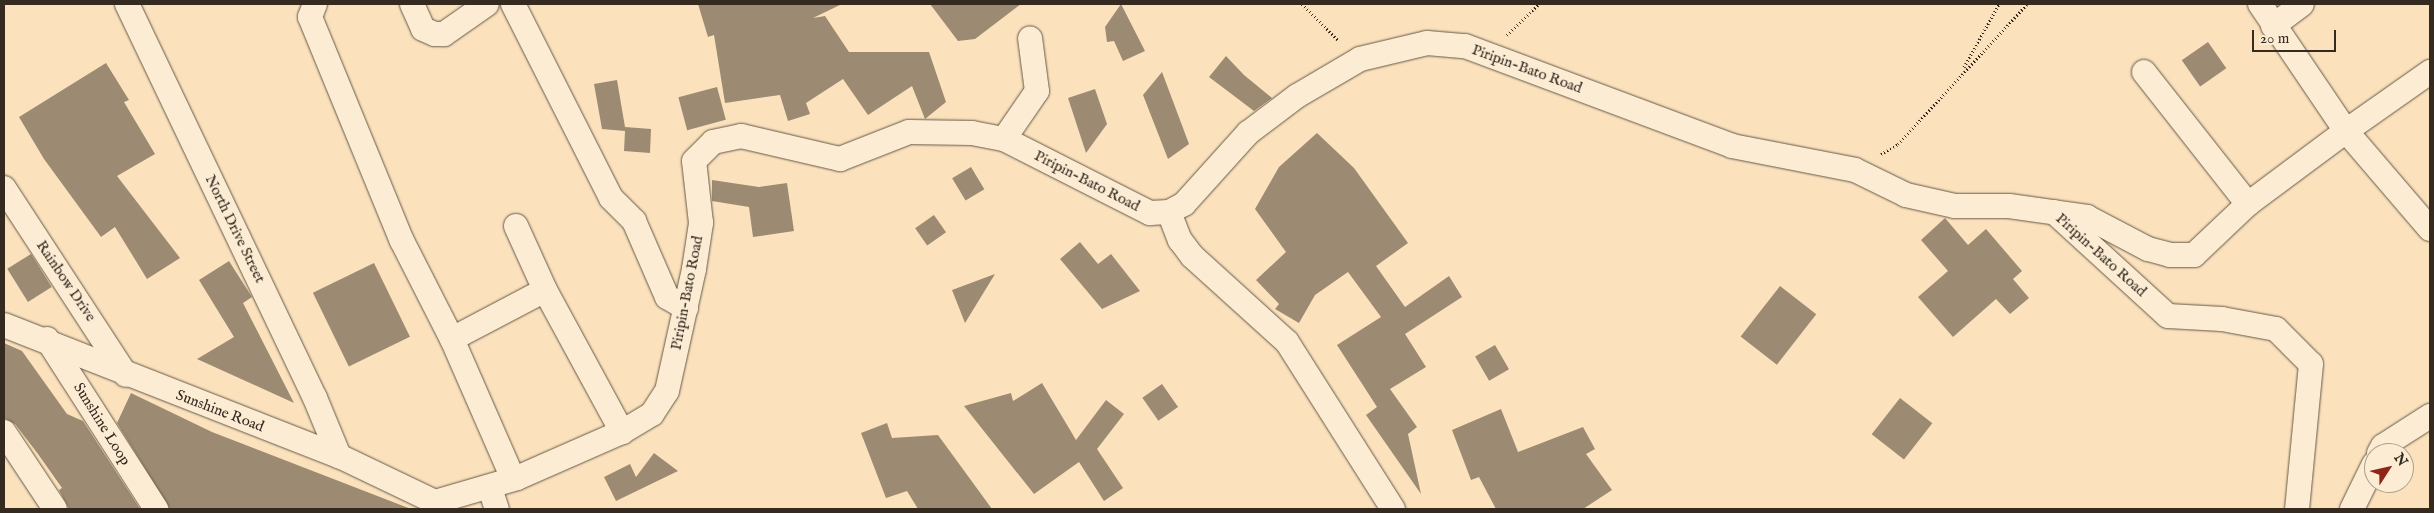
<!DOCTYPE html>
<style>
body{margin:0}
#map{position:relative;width:2434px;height:513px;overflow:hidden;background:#fbe2bd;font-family:"IM FELL English",serif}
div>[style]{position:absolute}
.building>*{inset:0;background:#9c8a72;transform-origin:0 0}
.path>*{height:3px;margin-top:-1.5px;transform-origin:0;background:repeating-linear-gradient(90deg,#352a20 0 1px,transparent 0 3.5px)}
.roads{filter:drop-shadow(0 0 1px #665847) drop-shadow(0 0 1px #665847)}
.street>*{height:24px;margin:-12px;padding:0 12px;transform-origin:12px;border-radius:12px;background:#fcecd4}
span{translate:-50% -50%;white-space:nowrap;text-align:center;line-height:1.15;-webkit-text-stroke:4.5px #fcecd4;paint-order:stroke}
.street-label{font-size:15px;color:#352a20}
.frame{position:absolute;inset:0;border:5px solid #352a20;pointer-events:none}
.north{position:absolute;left:2364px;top:443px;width:50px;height:50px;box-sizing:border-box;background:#fcecd4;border:1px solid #ac9e8c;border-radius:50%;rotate:55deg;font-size:14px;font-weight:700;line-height:20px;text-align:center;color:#352a20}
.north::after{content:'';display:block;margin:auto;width:18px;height:22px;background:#8f2418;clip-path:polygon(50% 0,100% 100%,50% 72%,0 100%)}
.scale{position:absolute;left:2252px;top:30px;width:84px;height:22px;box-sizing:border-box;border:2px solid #352a20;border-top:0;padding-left:6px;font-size:15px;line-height:18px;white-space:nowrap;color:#352a20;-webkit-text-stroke:4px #fcecd4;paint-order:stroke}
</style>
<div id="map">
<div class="building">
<div style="clip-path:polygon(698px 4px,842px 4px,813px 18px,825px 16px,849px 52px,929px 52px,946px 102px,925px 119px,912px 86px,868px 115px,843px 79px,806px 103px,810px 114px,788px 121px,780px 95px,725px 103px,714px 35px,708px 37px)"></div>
<div style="clip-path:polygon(930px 4px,1021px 4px,975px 39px,958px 41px)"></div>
<div style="clip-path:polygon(1121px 4px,1145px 51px,1123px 61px,1114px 41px,1107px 42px,1105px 27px)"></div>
<div style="left:2208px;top:42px;width:32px;height:32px;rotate:55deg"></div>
<div style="clip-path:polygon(1226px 56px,1244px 75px,1272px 98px,1254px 111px,1209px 77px)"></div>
<div style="clip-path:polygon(106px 63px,129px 100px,124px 102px,155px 154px,117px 176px,180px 258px,147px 279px,115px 227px,101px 237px,44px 159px,19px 117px)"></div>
<div style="clip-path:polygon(1162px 72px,1189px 144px,1168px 159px,1143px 95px)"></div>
<div style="clip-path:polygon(617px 80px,625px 127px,651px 129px,650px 153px,624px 151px,625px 131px,602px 129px,594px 84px)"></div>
<div style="left:717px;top:87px;width:34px;height:40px;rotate:75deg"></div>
<div style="clip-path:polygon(1095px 89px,1107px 124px,1086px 153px,1068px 98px)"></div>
<div style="clip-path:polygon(1317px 133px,1354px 168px,1408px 243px,1376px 266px,1405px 307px,1449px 276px,1462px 297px,1405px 334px,1426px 367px,1390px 389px,1417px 427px,1408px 434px,1421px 494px,1366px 415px,1377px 407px,1337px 345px,1381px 317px,1348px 272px,1315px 295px,1299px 323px,1275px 309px,1279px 304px,1256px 280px,1286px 252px,1255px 209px,1279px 167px)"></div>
<div style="left:971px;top:167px;width:26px;height:22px;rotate:59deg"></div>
<div style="clip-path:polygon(712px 180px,759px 187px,787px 183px,794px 231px,753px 237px,749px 207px,712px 201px)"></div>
<div style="left:934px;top:215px;width:21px;height:23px;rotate:55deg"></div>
<div style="clip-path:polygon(1945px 218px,1968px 245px,1986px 229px,2022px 271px,2013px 279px,2029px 298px,2010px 314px,1996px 299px,1953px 337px,1918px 297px,1948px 271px,1921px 240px)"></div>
<div style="clip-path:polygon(1080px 242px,1098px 264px,1111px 254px,1140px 291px,1102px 309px,1060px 259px)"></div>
<div style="left:31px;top:254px;width:39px;height:28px;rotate:58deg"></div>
<div style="clip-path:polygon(229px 261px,252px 297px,243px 303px,294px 403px,197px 359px,234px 337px,199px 280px)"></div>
<div style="left:374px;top:263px;width:82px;height:68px;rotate:64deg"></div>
<div style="clip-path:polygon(995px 274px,965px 323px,952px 290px)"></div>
<div style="left:1780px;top:286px;width:46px;height:64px;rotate:38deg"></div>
<div style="clip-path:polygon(4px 343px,22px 351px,67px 414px,83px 421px,140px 509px,69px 509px,59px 490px,62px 488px,38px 454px,15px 424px,4px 418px)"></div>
<div style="left:1495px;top:345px;width:28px;height:23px;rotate:60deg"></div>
<div style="clip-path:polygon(1042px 383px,1076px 440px,1106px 400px,1124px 414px,1097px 449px,1123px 488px,1104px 501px,1079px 462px,1034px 494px,964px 406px,1011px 393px,1013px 401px)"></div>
<div style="left:1162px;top:384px;width:28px;height:24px;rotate:55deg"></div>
<div style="clip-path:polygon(131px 393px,212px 432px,411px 509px,170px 509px,117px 423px)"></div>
<div style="left:1900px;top:398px;width:41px;height:46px;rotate:38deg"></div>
<div style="clip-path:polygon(1501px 409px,1518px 452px,1583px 427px,1595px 449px,1586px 454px,1612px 490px,1583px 509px,1496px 509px,1479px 477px,1471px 480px,1452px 430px)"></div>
<div style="clip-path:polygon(887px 423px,892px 438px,938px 435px,992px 509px,918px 509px,907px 491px,886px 498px,861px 433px)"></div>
<div style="clip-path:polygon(654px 453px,678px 471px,616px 501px,604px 477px,630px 464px,636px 477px)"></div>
</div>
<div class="path">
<div style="left:1302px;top:4px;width:52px;rotate:45deg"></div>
<div style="left:1507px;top:35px;width:45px;rotate:-44.1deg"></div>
<div style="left:1964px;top:67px;width:72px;rotate:-60.9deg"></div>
<div style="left:1881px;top:154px;width:20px;rotate:-30deg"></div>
<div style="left:1898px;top:144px;width:190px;rotate:-47.3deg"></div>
</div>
<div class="roads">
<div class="street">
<div style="left:127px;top:4px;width:437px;rotate:64.5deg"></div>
<div style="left:315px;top:398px;width:63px;rotate:67.5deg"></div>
<div style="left:315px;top:4px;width:14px;rotate:111deg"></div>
<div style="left:310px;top:17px;width:242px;rotate:67.7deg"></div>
<div style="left:402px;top:241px;width:110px;rotate:63deg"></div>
<div style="left:452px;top:339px;width:145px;rotate:66.4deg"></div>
<div style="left:510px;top:472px;width:9px;rotate:41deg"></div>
<div style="left:412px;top:4px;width:27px;rotate:66deg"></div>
<div style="left:423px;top:29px;width:13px;rotate:23deg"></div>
<div style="left:435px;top:34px;width:9px"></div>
<div style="left:444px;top:34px;width:52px;rotate:-34.9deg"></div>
<div style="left:513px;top:4px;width:217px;rotate:63.2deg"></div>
<div style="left:611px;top:198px;width:33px;rotate:45deg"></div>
<div style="left:634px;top:221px;width:83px;rotate:66.5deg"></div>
<div style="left:667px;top:297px;width:22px;rotate:30deg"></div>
<div style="left:2260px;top:4px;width:153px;rotate:55.9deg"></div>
<div style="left:2346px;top:131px;width:103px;rotate:-35.1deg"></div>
<div style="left:2273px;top:26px;width:36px;rotate:-37deg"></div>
<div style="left:2144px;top:72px;width:168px;rotate:51.8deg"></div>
<div style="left:1004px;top:139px;width:58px;rotate:-55.5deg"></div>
<div style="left:1037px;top:91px;width:53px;rotate:-97.5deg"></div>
<div style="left:4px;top:188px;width:223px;rotate:56.9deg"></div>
<div style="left:1169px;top:212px;width:30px;rotate:69deg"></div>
<div style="left:1180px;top:240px;width:20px;rotate:53deg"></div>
<div style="left:1192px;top:256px;width:128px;rotate:42.2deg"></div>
<div style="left:1287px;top:342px;width:198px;rotate:57.6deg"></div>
<div style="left:2054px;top:212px;width:154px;rotate:42.4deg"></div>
<div style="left:2168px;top:316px;width:54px;rotate:3.2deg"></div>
<div style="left:2222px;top:319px;width:55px;rotate:10.5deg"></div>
<div style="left:2276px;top:329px;width:49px;rotate:45deg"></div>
<div style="left:2311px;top:364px;width:146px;rotate:95.5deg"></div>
<div style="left:516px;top:226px;width:70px;rotate:65.6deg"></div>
<div style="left:545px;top:290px;width:162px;rotate:61.5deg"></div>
<div style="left:4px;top:325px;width:360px;rotate:21.4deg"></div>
<div style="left:339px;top:456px;width:106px;rotate:25.6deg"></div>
<div style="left:47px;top:339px;width:202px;rotate:57.3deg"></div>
<div style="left:452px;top:339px;width:105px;rotate:-27.8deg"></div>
<div style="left:4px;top:432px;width:92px;rotate:56.5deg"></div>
<div style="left:2379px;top:453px;width:8px;rotate:-60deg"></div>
<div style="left:2383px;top:446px;width:56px;rotate:-32.6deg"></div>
<div style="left:490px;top:488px;width:22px;rotate:72deg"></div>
<div style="left:435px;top:502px;width:85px;rotate:-16.3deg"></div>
<div style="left:517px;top:478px;width:115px;rotate:-23.7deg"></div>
<div style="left:622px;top:432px;width:35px;rotate:-31deg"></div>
<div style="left:652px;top:414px;width:27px;rotate:-57deg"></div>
<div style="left:667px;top:391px;width:125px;rotate:-77.5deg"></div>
<div style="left:694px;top:269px;width:47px;rotate:-81.3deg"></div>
<div style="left:701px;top:223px;width:62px;rotate:-96.4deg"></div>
<div style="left:694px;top:161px;width:27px;rotate:-45deg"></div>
<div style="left:713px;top:142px;width:29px;rotate:-12deg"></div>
<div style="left:741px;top:136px;width:102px;rotate:13.1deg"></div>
<div style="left:840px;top:159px;width:74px;rotate:-21.4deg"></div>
<div style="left:909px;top:132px;width:63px;rotate:0.9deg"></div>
<div style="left:972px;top:133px;width:33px;rotate:11deg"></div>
<div style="left:1004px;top:139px;width:164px;rotate:26.9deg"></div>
<div style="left:1150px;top:213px;width:19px;rotate:-3deg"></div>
<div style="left:1169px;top:212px;width:17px;rotate:-28deg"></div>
<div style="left:1184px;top:204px;width:96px;rotate:-48deg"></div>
<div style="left:1248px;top:133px;width:61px;rotate:-37.1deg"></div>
<div style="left:1297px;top:96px;width:73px;rotate:-30.4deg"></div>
<div style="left:1360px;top:59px;width:69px;rotate:-13.4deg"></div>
<div style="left:1427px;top:43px;width:38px;rotate:5deg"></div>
<div style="left:1465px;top:46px;width:285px;rotate:20.5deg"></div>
<div style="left:1732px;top:146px;width:125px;rotate:11deg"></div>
<div style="left:1855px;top:170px;width:57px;rotate:26.1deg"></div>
<div style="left:1906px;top:195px;width:50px;rotate:12.7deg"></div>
<div style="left:1955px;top:206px;width:54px"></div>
<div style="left:2009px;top:206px;width:79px;rotate:8deg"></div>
<div style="left:2087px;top:217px;width:69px;rotate:27.7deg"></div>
<div style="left:2148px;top:249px;width:23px;rotate:15deg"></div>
<div style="left:2170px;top:255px;width:24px"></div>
<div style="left:2194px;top:255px;width:74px;rotate:-43.4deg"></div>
<div style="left:2248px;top:204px;width:122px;rotate:-36.7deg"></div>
<div style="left:2346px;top:131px;width:129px;rotate:49.4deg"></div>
<div style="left:2352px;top:509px;width:50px;rotate:-63.9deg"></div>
</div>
</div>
<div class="street-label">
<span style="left:1527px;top:69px;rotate:20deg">Piripin-Bato Road</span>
<span style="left:1087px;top:181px;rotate:27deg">Piripin-Bato Road</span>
<span style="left:235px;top:229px;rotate:64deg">North Drive Street</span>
<span style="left:2101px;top:255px;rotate:42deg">Piripin-Bato Road</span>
<span style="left:66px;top:281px;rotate:56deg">Rainbow Drive</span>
<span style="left:687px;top:293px;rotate:-79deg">Piripin-Bato Road</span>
<span style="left:220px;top:411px;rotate:21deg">Sunshine Road</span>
<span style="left:102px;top:424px;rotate:58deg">Sunshine Loop</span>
</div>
<div class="frame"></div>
<div class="north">N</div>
<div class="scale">20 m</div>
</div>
